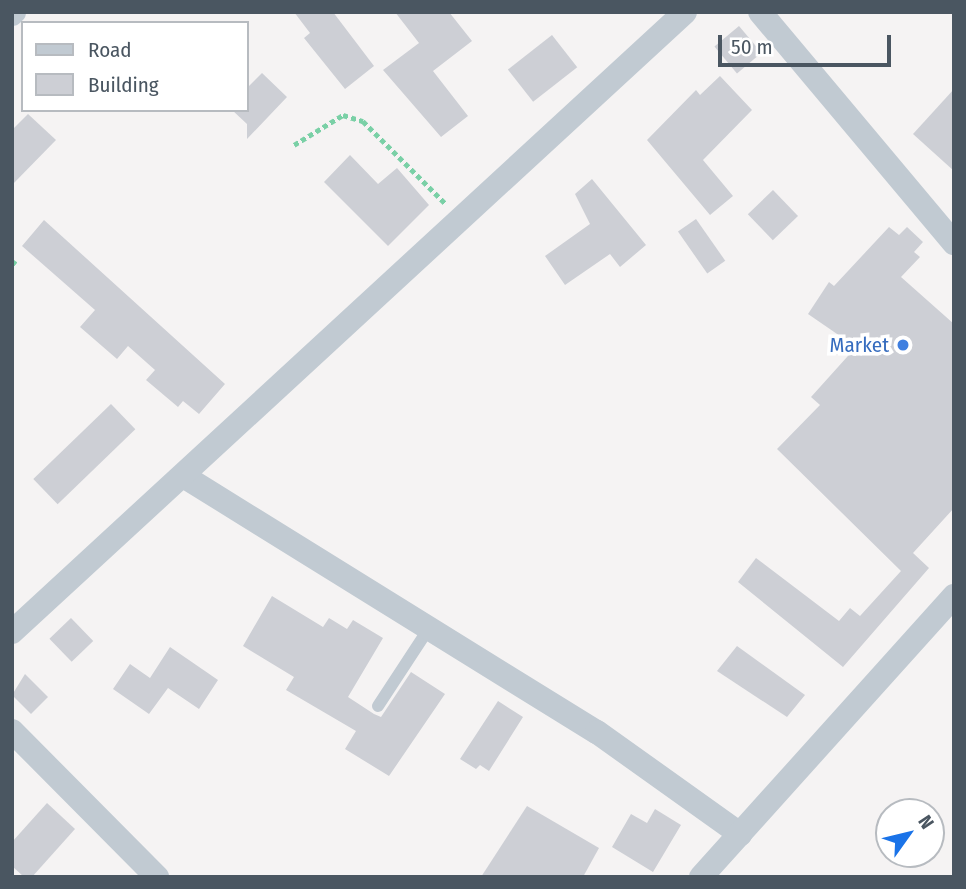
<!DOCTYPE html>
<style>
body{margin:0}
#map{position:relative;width:966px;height:889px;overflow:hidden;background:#f5f3f3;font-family:"Fira Sans Condensed",sans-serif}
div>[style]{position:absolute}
.building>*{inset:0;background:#cdcfd5;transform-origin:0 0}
.path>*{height:4.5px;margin-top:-2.25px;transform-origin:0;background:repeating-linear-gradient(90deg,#7ad0a6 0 5px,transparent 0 8.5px)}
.service>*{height:12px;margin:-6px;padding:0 6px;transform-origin:6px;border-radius:6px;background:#c1cad2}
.minor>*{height:24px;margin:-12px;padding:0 12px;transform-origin:12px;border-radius:12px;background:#c1cad2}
.dots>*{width:19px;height:19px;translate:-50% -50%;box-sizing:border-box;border:4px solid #fff;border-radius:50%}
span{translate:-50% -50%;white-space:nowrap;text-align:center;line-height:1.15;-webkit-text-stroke:7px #fff;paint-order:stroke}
.shop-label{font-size:21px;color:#366cbe}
.right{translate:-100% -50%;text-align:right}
.frame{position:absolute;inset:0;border:14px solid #4a5661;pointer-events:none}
.legend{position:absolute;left:21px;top:21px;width:228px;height:91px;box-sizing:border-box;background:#fff;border:2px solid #b7bbc0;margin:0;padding:9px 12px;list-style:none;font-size:21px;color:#4a5661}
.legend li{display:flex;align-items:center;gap:14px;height:35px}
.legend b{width:35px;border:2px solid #b7bbc0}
.north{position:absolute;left:875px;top:798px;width:70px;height:70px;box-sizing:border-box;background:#fff;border:2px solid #b7bbc0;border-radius:50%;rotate:56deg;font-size:19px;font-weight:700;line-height:28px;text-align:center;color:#4a5661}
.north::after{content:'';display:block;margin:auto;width:24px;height:32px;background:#1a73e8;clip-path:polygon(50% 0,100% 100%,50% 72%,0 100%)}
.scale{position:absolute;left:718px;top:35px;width:173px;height:32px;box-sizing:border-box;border:4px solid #4a5661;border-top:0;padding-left:9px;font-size:21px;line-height:24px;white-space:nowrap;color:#4a5661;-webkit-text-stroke:5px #fff;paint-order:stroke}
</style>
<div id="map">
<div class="building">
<div style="clip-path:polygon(294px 12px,333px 12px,374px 66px,345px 89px,304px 38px,310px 33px)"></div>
<div style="clip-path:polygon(395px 12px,449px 12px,472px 41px,433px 71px,468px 116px,441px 137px,383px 70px,419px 43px)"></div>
<div style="left:739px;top:26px;width:35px;height:32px;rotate:50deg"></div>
<div style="left:552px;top:35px;width:41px;height:56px;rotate:52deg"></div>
<div style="clip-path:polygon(262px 73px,287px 97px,247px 139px,247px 124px,232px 110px,247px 110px,247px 88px)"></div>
<div style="clip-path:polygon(720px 76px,752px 110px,703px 160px,733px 196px,710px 215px,647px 140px,696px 90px,700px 95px)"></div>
<div style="clip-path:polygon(954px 89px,954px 171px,913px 134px)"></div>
<div style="clip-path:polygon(28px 114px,56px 140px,12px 185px,12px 130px)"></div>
<div style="clip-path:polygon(350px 155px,378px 184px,397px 168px,429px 205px,388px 246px,324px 182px)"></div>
<div style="clip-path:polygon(592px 179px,646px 245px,620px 267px,610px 254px,565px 285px,545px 256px,590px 224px,575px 194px)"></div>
<div style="left:773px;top:190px;width:36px;height:35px;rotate:46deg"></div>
<div style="left:696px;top:219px;width:51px;height:22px;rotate:55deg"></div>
<div style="clip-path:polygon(44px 220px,225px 384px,199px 414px,183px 401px,178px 407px,146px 380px,155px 370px,128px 346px,117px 359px,80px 327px,95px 310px,22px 246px)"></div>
<div style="clip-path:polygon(889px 227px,899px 235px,907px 227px,923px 242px,914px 252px,920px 257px,901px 277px,954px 324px,954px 508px,913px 553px,929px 568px,843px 667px,738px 582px,756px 558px,839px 621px,850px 608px,860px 616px,901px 571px,777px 449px,820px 405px,811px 397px,856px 347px,808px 314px,829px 282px,834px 286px)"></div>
<div style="left:111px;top:404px;width:35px;height:108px;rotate:46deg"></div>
<div style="clip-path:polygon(272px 596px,323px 627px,329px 618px,347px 629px,353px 620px,383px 638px,348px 697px,374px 714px,381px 717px,411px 672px,445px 694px,389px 776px,345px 749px,356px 731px,286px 690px,294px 677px,243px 646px)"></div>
<div style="left:71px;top:618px;width:32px;height:30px;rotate:46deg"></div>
<div style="clip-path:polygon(737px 646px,805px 695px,787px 717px,717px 671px)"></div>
<div style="clip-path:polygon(170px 647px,218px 680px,199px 709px,168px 688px,149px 714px,113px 689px,130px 664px,150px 678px)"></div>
<div style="clip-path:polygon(25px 674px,48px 697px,31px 714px,12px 695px)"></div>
<div style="clip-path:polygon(498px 701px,523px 717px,489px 771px,480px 765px,476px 769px,460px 759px)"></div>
<div style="clip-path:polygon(47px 803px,75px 829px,32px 877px,24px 877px,12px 866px,12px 842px)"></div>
<div style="clip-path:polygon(527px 806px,599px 848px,583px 877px,481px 877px)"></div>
<div style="clip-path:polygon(655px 809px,681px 825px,653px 872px,612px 847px,631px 814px,647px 823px)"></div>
</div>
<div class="path">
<div style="left:294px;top:145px;width:57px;rotate:-31.5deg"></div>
<div style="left:343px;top:115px;width:21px;rotate:17deg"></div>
<div style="left:363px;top:121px;width:116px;rotate:45deg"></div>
<div style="left:12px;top:261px;width:5px;rotate:37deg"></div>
</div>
<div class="service">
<div style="left:378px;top:706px;width:93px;rotate:-56.8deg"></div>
</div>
<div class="minor">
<div style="left:760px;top:12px;width:302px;rotate:50deg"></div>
<div style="left:12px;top:14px;width:3px;rotate:-45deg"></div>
<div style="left:185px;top:477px;width:485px;rotate:31.8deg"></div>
<div style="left:597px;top:732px;width:176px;rotate:35.5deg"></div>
<div style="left:12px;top:632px;width:915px;rotate:-42.65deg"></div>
<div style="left:12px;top:731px;width:206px;rotate:45.2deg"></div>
<div style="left:701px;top:877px;width:378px;rotate:-48deg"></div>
</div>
<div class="dots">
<div style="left:903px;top:345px;background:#3f7fe0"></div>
</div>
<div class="shop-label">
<span class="right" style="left:889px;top:345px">Market</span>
</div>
<div class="frame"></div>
<ul class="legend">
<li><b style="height:9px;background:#c1cad2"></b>Road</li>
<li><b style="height:19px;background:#cdcfd5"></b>Building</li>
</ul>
<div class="north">N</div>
<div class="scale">50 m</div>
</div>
